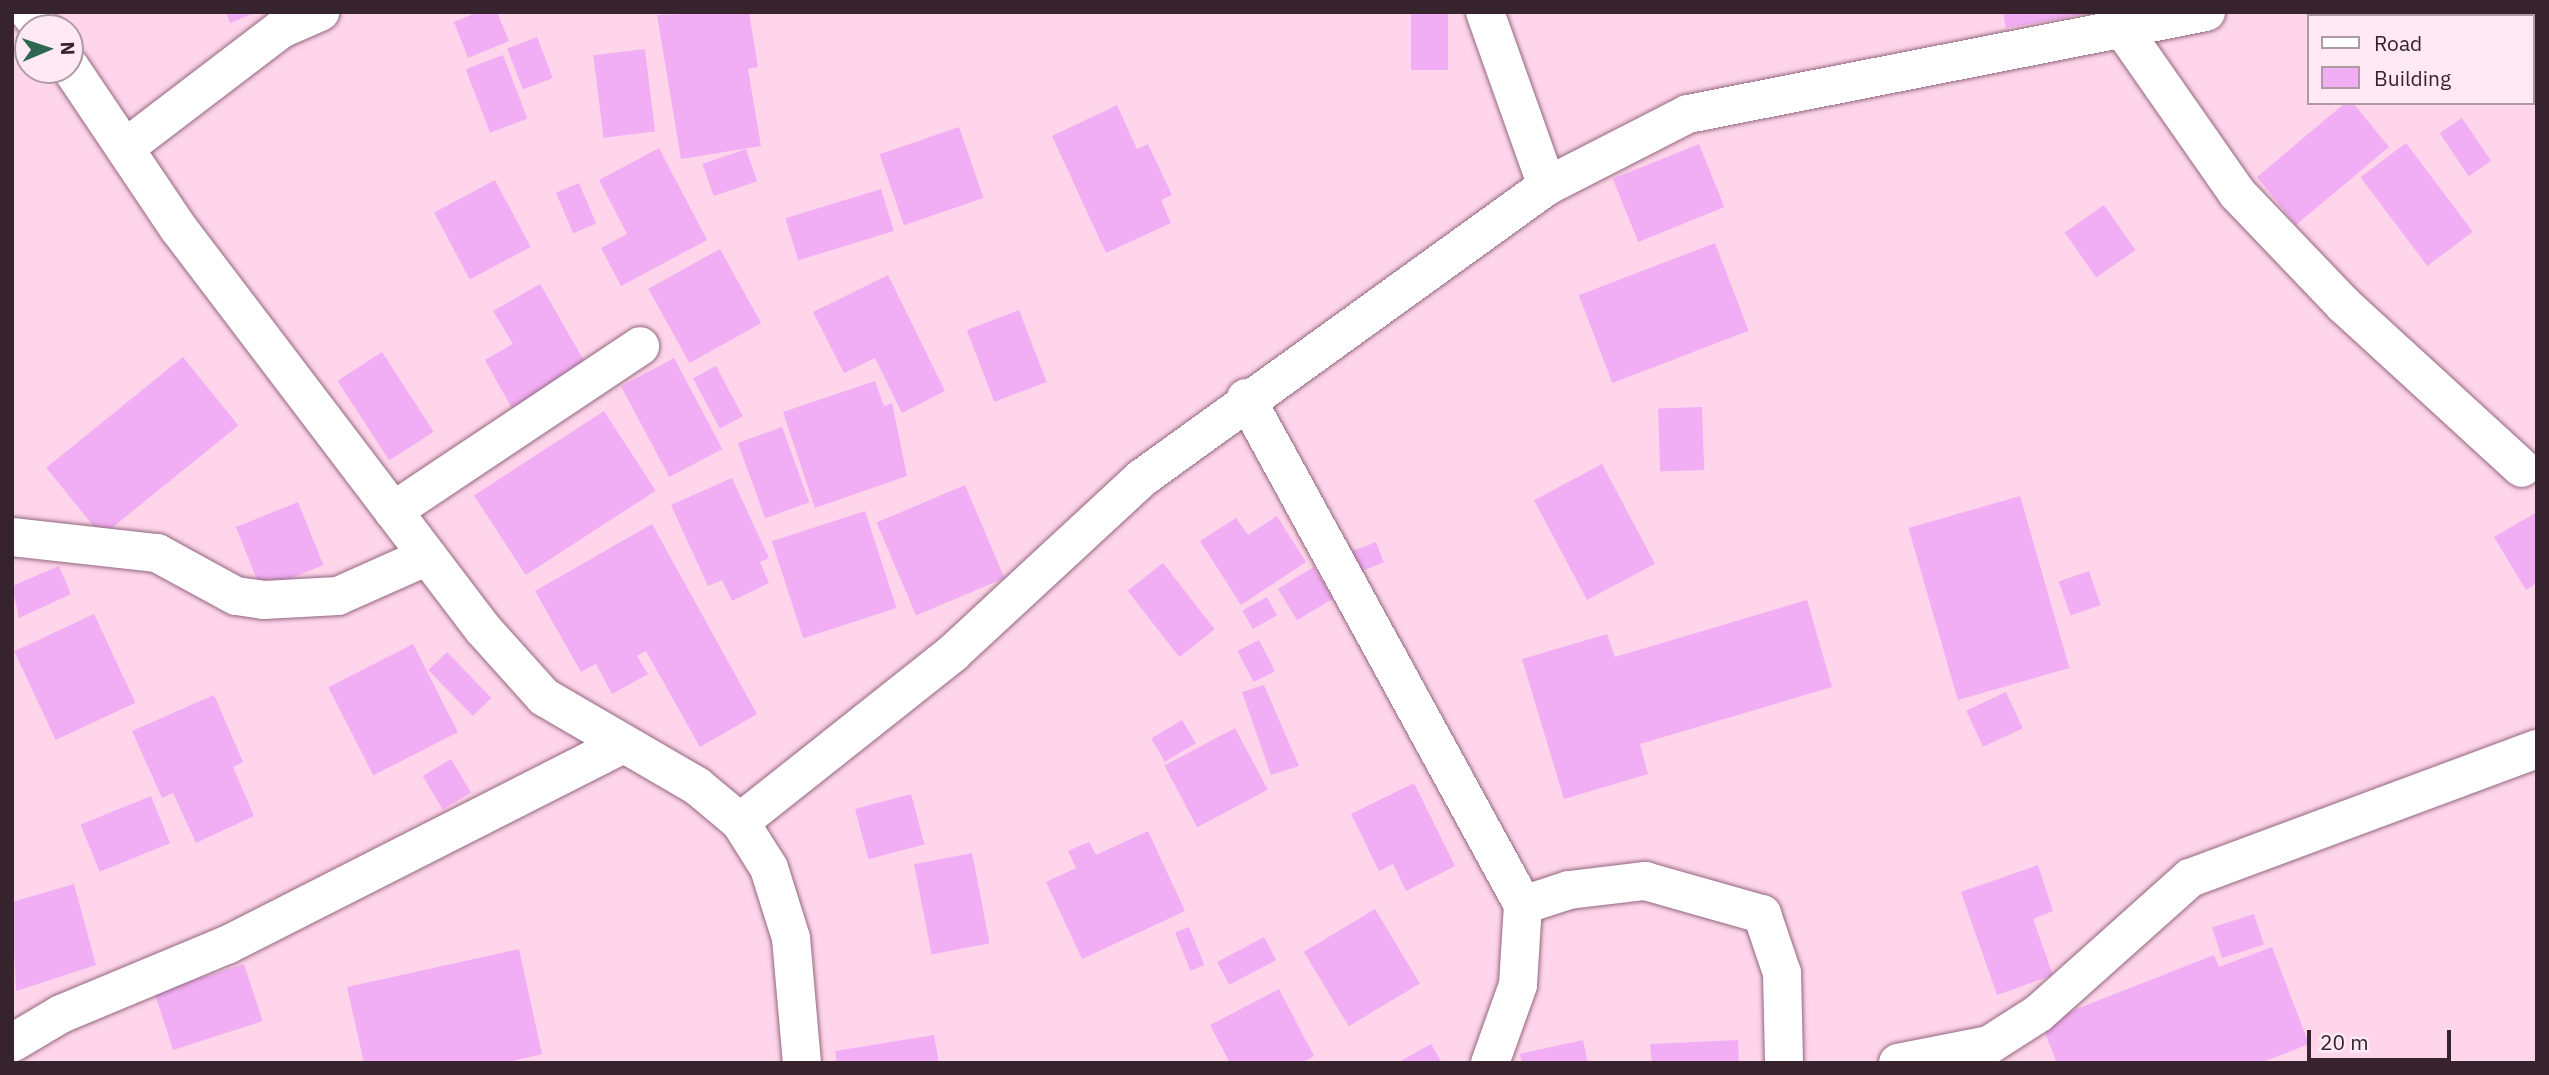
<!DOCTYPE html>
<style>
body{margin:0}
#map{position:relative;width:2549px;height:1075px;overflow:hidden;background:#fed5ea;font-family:"IBM Plex Sans",sans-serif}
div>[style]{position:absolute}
.building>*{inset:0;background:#f2aef5;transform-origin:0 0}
.roads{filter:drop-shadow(0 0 2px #93677f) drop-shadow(0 0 2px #93677f)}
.minor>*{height:38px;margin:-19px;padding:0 19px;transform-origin:19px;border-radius:19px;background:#fff}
span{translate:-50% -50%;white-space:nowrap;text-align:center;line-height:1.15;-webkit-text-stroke:7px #fee9f4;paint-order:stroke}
.frame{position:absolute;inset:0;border:14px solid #36232e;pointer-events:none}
.legend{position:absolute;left:2307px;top:14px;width:228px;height:91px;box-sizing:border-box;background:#fee9f4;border:2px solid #ae9aa5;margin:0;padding:9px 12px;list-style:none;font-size:21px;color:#36232e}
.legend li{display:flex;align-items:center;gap:14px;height:35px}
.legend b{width:35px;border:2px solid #ae9aa5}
.north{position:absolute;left:14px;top:14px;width:70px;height:70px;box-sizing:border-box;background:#fee9f4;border:2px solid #ae9aa5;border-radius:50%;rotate:88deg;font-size:19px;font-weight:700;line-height:28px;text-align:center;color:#36232e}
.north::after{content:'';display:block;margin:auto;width:24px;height:32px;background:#2d6750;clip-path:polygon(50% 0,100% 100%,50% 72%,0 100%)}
.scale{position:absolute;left:2307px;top:1030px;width:144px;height:32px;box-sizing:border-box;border:4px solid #36232e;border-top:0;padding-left:9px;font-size:21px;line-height:24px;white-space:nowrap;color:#36232e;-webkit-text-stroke:5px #fee9f4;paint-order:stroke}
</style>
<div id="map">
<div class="building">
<div style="clip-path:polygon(226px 12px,257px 12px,230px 23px)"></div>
<div style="clip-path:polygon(478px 12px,497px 12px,509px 41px,468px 58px,454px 22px)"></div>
<div style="clip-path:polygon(749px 12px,758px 67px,748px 69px,761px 146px,681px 159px,657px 15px)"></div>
<div style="left:1411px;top:12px;width:37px;height:58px"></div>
<div style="clip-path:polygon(2003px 12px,2085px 12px,2085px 14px,2006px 28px)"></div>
<div style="left:537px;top:37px;width:44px;height:32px;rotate:69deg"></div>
<div style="left:645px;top:49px;width:83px;height:52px;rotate:83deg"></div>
<div style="left:503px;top:55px;width:68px;height:40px;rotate:69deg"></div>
<div style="clip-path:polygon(2345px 103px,2353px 103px,2389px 147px,2296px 225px,2257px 177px)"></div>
<div style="clip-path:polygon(1117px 105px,1137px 149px,1148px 144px,1172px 195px,1161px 200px,1171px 223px,1106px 253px,1052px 136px)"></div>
<div style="left:2462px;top:118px;width:52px;height:27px;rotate:56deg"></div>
<div style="left:959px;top:127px;width:75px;height:84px;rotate:71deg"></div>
<div style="left:2406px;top:143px;width:111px;height:57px;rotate:53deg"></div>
<div style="left:1699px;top:144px;width:68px;height:93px;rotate:68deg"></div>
<div style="clip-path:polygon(659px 148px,707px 240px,621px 286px,601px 248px,627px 234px,599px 180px)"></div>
<div style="left:746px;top:149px;width:34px;height:46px;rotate:71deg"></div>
<div style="left:495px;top:180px;width:76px;height:69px;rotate:62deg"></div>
<div style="left:579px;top:183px;width:44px;height:25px;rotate:67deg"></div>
<div style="left:881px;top:189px;width:44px;height:100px;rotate:73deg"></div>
<div style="left:2104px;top:205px;width:55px;height:48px;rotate:55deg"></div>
<div style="left:1715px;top:243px;width:94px;height:146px;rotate:69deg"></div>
<div style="left:720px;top:249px;width:85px;height:82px;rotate:61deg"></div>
<div style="clip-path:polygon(888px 275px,945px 391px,902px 413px,875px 358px,844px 373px,813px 312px)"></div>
<div style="clip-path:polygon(540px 284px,590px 371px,515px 414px,485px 360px,513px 344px,493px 311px)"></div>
<div style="left:1019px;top:310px;width:77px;height:56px;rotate:69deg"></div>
<div style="left:382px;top:352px;width:95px;height:53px;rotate:57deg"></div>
<div style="left:183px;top:357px;width:88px;height:176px;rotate:51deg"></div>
<div style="left:674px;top:358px;width:103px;height:60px;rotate:62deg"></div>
<div style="left:716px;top:366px;width:57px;height:26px;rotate:62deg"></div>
<div style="clip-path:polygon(875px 381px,884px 406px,892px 403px,907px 476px,815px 508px,783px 412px)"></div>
<div style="left:1702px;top:407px;width:63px;height:44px;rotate:88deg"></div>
<div style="left:604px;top:411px;width:95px;height:155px;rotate:57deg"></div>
<div style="left:782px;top:427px;width:80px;height:47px;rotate:70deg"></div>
<div style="left:1602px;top:464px;width:113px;height:77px;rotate:62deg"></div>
<div style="clip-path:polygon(732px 478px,769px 558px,760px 562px,769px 583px,732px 601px,722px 580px,708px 586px,671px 505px)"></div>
<div style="left:965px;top:485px;width:101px;height:96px;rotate:67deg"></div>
<div style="left:2020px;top:496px;width:179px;height:116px;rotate:74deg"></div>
<div style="left:298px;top:502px;width:68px;height:67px;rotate:68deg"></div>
<div style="left:865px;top:511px;width:102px;height:98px;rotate:72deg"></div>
<div style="clip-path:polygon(2537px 512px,2537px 583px,2526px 590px,2494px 537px)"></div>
<div style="clip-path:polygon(1277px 516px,1306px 562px,1241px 605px,1200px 541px,1236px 518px,1248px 535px)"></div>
<div style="clip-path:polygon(652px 524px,757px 714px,700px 747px,646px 651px,637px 656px,648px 674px,612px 694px,596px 664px,581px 672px,535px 591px)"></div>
<div style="left:1376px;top:542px;width:22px;height:35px;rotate:69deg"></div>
<div style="left:1163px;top:563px;width:84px;height:45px;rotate:52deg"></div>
<div style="clip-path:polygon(59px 566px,71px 594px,19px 618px,12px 586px)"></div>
<div style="left:1314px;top:567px;width:37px;height:42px;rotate:59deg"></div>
<div style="left:2089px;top:571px;width:36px;height:32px;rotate:71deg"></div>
<div style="left:1267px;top:597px;width:21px;height:28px;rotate:61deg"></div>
<div style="clip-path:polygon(1807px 600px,1832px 687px,1640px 744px,1648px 774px,1564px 799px,1522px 659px,1607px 634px,1615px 657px)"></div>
<div style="left:94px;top:614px;width:98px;height:88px;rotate:65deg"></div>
<div style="left:1259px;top:640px;width:35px;height:24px;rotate:63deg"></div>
<div style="left:413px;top:644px;width:99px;height:95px;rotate:63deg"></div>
<div style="left:447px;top:652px;width:64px;height:26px;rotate:46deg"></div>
<div style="clip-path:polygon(1264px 685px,1299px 766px,1271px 775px,1242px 692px)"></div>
<div style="left:2006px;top:692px;width:40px;height:44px;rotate:65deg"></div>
<div style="clip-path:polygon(214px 695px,243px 762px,233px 767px,254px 816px,196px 843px,173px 793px,162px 798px,132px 731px)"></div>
<div style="left:1182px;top:720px;width:27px;height:36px;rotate:59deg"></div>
<div style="left:1235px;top:728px;width:70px;height:80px;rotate:62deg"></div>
<div style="left:451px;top:759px;width:39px;height:33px;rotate:59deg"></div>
<div style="clip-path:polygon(1414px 783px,1455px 866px,1406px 891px,1393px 864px,1379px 871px,1351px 814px)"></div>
<div style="left:911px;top:794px;width:52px;height:58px;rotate:75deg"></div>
<div style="left:151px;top:796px;width:51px;height:76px;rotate:68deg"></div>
<div style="clip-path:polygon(1148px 831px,1185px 911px,1082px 959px,1046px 882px,1076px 868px,1068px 851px,1089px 842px,1096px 855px)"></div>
<div style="left:972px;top:853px;width:92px;height:59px;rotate:79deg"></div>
<div style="clip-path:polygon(2038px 865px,2053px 911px,2033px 919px,2053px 975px,1997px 995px,1961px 892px)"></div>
<div style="clip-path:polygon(74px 884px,96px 965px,16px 991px,12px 902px)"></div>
<div style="left:1375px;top:909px;width:87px;height:83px;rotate:59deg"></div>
<div style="left:2254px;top:914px;width:32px;height:44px;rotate:72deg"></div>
<div style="left:1189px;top:927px;width:41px;height:15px;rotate:68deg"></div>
<div style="left:1264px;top:937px;width:26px;height:53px;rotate:62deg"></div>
<div style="clip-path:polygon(2272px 947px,2309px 1044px,2260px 1063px,2057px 1063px,2041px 1023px,2214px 955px,2219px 967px)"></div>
<div style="clip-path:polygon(519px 949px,542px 1054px,504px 1063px,364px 1063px,347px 987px)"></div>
<div style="left:244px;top:964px;width:60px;height:94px;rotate:72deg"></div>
<div style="clip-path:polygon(1279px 989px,1314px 1056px,1301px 1063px,1230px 1063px,1210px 1025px)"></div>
<div style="clip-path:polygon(934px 1035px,939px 1063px,837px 1063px,835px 1051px)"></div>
<div style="clip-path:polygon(1583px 1040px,1588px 1063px,1522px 1063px,1520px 1054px)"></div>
<div style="clip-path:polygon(1738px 1040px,1739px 1063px,1652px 1063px,1650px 1044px)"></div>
<div style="clip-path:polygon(1431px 1044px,1442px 1063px,1397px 1063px)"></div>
</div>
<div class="roads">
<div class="minor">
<div style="left:29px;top:12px;width:20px;rotate:53deg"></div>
<div style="left:1485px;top:12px;width:185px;rotate:70.4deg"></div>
<div style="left:2124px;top:31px;width:198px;rotate:55.1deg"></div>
<div style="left:2237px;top:193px;width:155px;rotate:46.3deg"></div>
<div style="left:2344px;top:305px;width:241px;rotate:42.5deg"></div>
<div style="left:70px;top:67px;width:195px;rotate:56.1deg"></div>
<div style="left:179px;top:229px;width:502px;rotate:52.77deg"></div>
<div style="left:483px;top:629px;width:91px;rotate:48.1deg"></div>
<div style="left:544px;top:697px;width:177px;rotate:30.2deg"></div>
<div style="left:697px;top:786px;width:56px;rotate:39.9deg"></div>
<div style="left:740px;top:822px;width:54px;rotate:57.8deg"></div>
<div style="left:769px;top:868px;width:73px;rotate:72.6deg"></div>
<div style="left:791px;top:938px;width:125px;rotate:85deg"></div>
<div style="left:125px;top:148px;width:196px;rotate:-37.3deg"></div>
<div style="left:281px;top:29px;width:43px;rotate:-23.6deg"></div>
<div style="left:1246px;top:398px;width:578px;rotate:61.35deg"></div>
<div style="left:1523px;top:905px;width:80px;rotate:93.6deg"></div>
<div style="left:1518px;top:985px;width:83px;rotate:109.7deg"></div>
<div style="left:393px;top:511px;width:297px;rotate:-33.7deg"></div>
<div style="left:12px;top:537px;width:146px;rotate:6.3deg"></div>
<div style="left:157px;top:553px;width:90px;rotate:28.6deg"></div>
<div style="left:236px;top:596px;width:28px;rotate:8deg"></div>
<div style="left:264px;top:600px;width:74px;rotate:-3.1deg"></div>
<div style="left:338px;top:596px;width:98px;rotate:-24deg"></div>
<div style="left:740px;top:822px;width:272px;rotate:-38.4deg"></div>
<div style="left:953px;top:653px;width:258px;rotate:-42.8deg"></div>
<div style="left:1142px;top:478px;width:499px;rotate:-35.8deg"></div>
<div style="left:1547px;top:186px;width:158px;rotate:-27.1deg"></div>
<div style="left:1688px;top:114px;width:528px;rotate:-11.14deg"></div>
<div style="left:1523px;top:905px;width:48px;rotate:-18.1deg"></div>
<div style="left:1569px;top:890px;width:77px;rotate:-6.8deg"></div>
<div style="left:1645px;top:881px;width:122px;rotate:15.8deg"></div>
<div style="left:1762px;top:914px;width:62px;rotate:71.3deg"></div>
<div style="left:1782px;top:973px;width:90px;rotate:88.7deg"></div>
<div style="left:12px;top:1043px;width:57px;rotate:-30.6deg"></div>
<div style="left:61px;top:1014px;width:180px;rotate:-22.6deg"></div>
<div style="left:227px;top:945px;width:443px;rotate:-26.9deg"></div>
<div style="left:1898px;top:1063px;width:93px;rotate:-11.2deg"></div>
<div style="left:1989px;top:1045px;width:59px;rotate:-32.6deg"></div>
<div style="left:2039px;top:1013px;width:203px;rotate:-41.8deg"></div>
<div style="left:2190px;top:878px;width:370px;rotate:-20.4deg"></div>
</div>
</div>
<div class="frame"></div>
<ul class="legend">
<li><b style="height:9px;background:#fff"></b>Road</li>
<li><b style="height:19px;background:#f2aef5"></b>Building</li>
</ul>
<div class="north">N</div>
<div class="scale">20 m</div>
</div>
